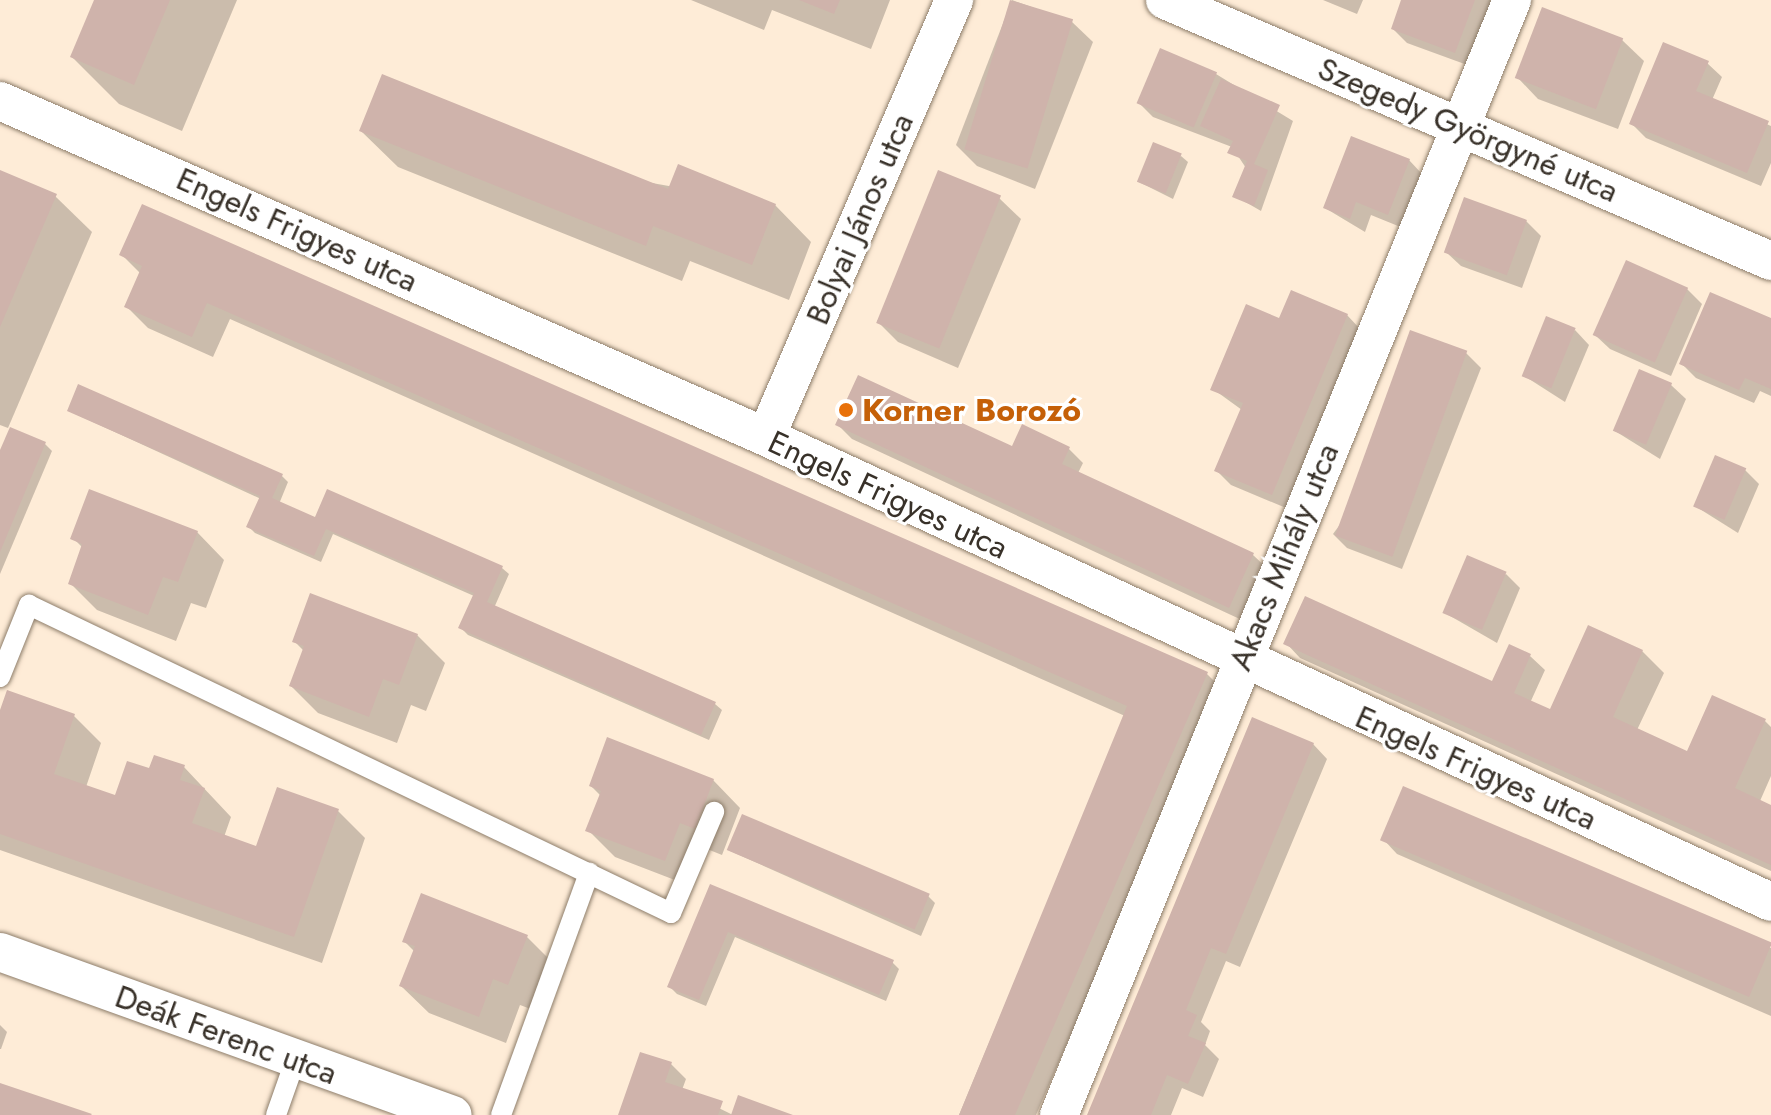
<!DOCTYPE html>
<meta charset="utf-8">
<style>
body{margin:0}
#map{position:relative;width:1771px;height:1115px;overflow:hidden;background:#feecd7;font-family:Jost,sans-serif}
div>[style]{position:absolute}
.shadow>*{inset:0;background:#0003}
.building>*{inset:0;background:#cfb3ab;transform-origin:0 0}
.roads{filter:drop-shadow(0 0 2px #8d7d6a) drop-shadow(0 0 2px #8d7d6a)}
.service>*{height:20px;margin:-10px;padding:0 10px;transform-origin:10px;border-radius:10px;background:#fff}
.minor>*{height:38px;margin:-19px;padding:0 19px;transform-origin:19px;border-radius:19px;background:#fff}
.dots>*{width:22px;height:22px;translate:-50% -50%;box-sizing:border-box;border:4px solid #fff;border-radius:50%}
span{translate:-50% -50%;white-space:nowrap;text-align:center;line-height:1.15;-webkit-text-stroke:6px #fff;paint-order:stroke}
.street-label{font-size:32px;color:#383129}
.food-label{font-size:32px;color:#c56008;font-weight:700}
.left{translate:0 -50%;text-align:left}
</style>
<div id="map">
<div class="shadow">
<div style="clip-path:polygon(96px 0,237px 0,182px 131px,119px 104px,72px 57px)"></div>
<div style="clip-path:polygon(691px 0,890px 0,871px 49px,772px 10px,764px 30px)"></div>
<div style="clip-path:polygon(1012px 0,1071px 21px,1093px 42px,1035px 189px,977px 166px,956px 145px)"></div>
<div style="clip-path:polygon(1323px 0,1363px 0,1357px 14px)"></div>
<div style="clip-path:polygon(1403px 0,1494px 0,1470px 66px,1407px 43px,1393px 29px)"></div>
<div style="clip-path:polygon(1622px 40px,1644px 61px,1618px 129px,1538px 99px,1517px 77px)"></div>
<div style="clip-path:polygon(1707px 63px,1722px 77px,1712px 100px,1771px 126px,1771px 163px,1761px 186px,1646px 138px,1631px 123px)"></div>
<div style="clip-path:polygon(1216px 74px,1293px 121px,1261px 211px,1235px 196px,1246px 168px,1232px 147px,1153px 117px,1138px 102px)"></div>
<div style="clip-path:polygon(361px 131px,775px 205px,811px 242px,789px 300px,690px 261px,682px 281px,398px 167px)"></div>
<div style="clip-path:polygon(1181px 156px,1188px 162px,1173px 199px,1139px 182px)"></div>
<div style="clip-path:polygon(1409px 160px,1423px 175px,1403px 228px,1371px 215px,1365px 232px,1325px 208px)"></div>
<div style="clip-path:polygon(0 172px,55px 196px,92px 232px,8px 428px,0 425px)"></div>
<div style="clip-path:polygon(999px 198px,1021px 219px,958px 368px,898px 342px,877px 321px)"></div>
<div style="clip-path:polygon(1526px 221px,1541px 236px,1522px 288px,1461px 266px,1446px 252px)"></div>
<div style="clip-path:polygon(122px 255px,1207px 674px,1228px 695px,1186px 769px,1036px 1115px,959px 1115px,1125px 716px,230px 319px,213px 357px,148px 328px,127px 307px,141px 274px)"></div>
<div style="clip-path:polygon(1687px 289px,1702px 304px,1671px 376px,1610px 349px,1595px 335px)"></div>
<div style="clip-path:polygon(1347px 315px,1361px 330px,1286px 508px,1231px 485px,1216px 470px,1242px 410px,1213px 389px,1280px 321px)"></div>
<div style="clip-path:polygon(1771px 320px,1771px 396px,1760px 391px,1754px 403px,1696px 378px,1682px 364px)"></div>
<div style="clip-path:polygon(1575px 330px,1589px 345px,1565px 402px,1523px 375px)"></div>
<div style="clip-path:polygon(1466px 353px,1481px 368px,1402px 569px,1347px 548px,1333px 534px)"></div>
<div style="clip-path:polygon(1671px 385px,1686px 399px,1660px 459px,1615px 431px)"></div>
<div style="clip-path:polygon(69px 411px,281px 475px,288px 482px,279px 504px,316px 520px,502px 568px,509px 574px,494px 608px,715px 704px,722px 710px,709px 740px,468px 635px,461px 628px,474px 596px,333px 534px,321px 562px,255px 533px,248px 526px,261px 499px)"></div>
<div style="clip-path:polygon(837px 424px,1013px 449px,1069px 449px,1083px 463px,1078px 473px,1253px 555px,1268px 569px,1244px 621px,852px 439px)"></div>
<div style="clip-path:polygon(45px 444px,52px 451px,0 574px,0 455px)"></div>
<div style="clip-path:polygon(1745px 470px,1759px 484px,1738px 533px,1695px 506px)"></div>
<div style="clip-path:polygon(197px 532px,224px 560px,206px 608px,191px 603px,176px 641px,97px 610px,70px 583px,83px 548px,73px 538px)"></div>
<div style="clip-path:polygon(1506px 574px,1520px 588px,1497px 643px,1445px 613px)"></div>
<div style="clip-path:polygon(417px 635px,445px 663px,426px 711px,411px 705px,397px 743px,318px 713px,291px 686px,304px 651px,294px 641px)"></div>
<div style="clip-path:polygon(1286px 643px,1493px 684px,1530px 656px,1545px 670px,1530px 703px,1551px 712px,1642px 651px,1664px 673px,1637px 730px,1688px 753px,1765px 721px,1771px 727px,1771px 776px,1760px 801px,1771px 807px,1771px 871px,1300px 658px)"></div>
<div style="clip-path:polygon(0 716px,74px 716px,101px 743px,86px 787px,116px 798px,150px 771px,184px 767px,231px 817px,224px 837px,258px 848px,338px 811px,365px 838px,322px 963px,0 850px)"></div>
<div style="clip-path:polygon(1313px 744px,1327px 759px,1240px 967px,1226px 961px,1201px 1022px,1210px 1031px,1205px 1045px,1219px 1059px,1203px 1097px,1182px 1088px,1171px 1115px,1089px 1115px)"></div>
<div style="clip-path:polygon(713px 780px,740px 808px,722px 855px,707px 849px,693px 887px,615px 857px,588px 830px,601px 796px,591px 786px)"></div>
<div style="clip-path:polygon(1383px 839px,1771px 948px,1771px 1016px,1397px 854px)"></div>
<div style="clip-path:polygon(728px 850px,928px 896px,935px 903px,921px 936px)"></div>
<div style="clip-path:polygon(711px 886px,892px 962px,899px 969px,886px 1001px,735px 937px,706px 1006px,677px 994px,670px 987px)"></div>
<div style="clip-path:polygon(526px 936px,554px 964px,536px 1011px,520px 1005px,506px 1043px,429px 1013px,401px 986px,415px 952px,404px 941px)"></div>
<div style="clip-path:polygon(0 1025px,7px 1032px,1px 1049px,0 1049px)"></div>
<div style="clip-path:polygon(641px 1054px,671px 1064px,686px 1079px,682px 1090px,733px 1115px,789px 1115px,621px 1115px)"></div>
</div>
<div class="building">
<div style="clip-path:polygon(94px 0,170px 0,134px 85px,70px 57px)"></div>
<div style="clip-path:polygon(799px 0,840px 0,834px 14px)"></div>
<div style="left:1010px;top:0;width:66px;height:156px;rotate:17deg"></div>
<div style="clip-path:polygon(1401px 0,1475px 0,1455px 53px,1391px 29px)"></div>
<div style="left:1542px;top:7px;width:87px;height:76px;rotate:21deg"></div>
<div style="clip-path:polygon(1663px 42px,1709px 61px,1696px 91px,1769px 121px,1747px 173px,1629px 124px)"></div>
<div style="left:1160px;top:48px;width:62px;height:60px;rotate:23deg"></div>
<div style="clip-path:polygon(382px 74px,668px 189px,678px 164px,776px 204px,752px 265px,653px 226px,646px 246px,359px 131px)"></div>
<div style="clip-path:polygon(1221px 79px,1280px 105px,1254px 164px,1268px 170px,1254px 206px,1232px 197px,1247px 161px,1227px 153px,1233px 141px,1200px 126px)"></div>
<div style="clip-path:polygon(1351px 136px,1410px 159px,1388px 215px,1356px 202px,1350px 219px,1323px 208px)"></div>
<div style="left:1153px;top:142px;width:31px;height:43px;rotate:22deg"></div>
<div style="clip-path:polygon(0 170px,57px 194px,0 327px)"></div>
<div style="left:938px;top:170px;width:68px;height:165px;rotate:22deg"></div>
<div style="left:1464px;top:197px;width:67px;height:59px;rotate:20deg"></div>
<div style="clip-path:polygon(142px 204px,1208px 672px,1015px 1115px,959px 1115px,1127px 706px,207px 303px,192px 337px,124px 307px,142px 266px,119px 255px)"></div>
<div style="left:1626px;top:260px;width:68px;height:82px;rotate:24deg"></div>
<div style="clip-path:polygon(1291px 290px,1348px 314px,1272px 495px,1214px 471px,1243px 403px,1210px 390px,1246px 304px,1279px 318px)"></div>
<div style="clip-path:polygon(1710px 292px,1771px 318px,1771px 389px,1745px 378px,1739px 390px,1679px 364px)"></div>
<div style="left:1546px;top:316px;width:32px;height:65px;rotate:22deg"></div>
<div style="left:1410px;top:330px;width:61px;height:219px;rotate:20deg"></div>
<div style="left:1639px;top:369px;width:36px;height:67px;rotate:23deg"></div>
<div style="clip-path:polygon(858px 375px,1012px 446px,1022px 424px,1070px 447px,1062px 464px,1254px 553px,1229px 608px,835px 425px)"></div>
<div style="clip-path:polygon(78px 384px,283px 474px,272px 498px,315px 517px,327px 489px,503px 566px,487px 602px,716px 702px,701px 735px,458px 628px,474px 593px,326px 529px,314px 556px,246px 527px,260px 496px,67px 411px)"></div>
<div style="clip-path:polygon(10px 427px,46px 442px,0 552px,0 450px)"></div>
<div style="left:1715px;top:455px;width:34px;height:56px;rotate:23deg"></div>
<div style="clip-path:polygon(89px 489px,198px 531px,178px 582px,163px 577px,148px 615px,68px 584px,82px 544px,70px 539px)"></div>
<div style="left:1467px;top:555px;width:43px;height:63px;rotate:23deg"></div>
<div style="clip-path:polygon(310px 593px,418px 634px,399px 685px,383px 679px,369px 717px,289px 686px,304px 646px,292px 642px)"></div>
<div style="clip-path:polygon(1305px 596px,1492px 681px,1509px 644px,1531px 654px,1514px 693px,1550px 709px,1588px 625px,1643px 650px,1613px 717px,1687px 751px,1712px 695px,1766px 719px,1735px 788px,1771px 805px,1771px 865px,1283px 644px)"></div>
<div style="clip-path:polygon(7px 690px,75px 714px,54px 774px,115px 795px,127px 761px,149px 768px,154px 755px,185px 765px,180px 780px,205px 788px,192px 823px,256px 846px,277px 787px,339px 809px,294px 937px,0 834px,0 710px)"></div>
<div style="clip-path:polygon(1252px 717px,1314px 743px,1226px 954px,1211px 948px,1186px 1010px,1197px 1015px,1188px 1036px,1206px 1043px,1188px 1084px,1167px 1075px,1151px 1115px,1087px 1115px)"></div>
<div style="clip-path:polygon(607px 737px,714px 779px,695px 829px,680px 823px,665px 861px,585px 831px,601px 791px,589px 786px)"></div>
<div style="left:1403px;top:786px;width:401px;height:59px;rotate:23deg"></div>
<div style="left:742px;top:814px;width:204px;height:39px;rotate:23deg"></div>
<div style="clip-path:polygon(710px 884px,894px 960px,879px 995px,728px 932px,699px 1000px,667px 987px)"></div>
<div style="clip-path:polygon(421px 893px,528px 935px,508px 985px,493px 979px,479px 1017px,399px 986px,415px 946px,402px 942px)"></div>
<div style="clip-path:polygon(640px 1052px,672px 1062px,665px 1082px,723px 1101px,718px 1115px,618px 1115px)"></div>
<div style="clip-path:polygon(0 1083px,92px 1114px,91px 1115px,0 1115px)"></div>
<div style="clip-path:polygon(738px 1095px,793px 1115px,731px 1115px)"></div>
</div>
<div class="roads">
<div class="service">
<div style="left:0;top:677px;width:78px;rotate:-68.1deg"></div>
<div style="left:29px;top:605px;width:712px;rotate:25.63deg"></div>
<div style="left:671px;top:913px;width:110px;rotate:-66.9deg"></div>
<div style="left:276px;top:1115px;width:57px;rotate:-70.6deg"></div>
<div style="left:501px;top:1115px;width:258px;rotate:-70deg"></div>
</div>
<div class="minor">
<div style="left:1165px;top:0;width:660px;rotate:23.3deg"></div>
<div style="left:0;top:101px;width:836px;rotate:23.68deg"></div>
<div style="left:766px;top:437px;width:1107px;rotate:24.83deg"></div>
<div style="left:766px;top:437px;width:476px;rotate:-66.7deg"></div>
<div style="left:0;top:952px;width:481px;rotate:19.8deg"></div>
<div style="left:1059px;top:1115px;width:1204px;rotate:-67.89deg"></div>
</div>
</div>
<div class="dots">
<div style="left:846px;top:410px;background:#e8710a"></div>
</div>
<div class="street-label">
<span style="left:1468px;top:130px;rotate:23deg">Szegedy Györgyné utca</span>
<span style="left:860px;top:219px;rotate:-67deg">Bolyai János utca</span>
<span style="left:297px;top:230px;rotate:24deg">Engels Frigyes utca</span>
<span style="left:888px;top:495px;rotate:25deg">Engels Frigyes utca</span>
<span style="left:1284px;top:557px;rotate:-68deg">Akacs Mihály utca</span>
<span style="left:1476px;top:768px;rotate:24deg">Engels Frigyes utca</span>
<span style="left:226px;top:1035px;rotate:20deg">Deák Ferenc utca</span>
</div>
<div class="food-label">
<span class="left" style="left:862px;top:410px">Korner Borozó</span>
</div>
</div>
